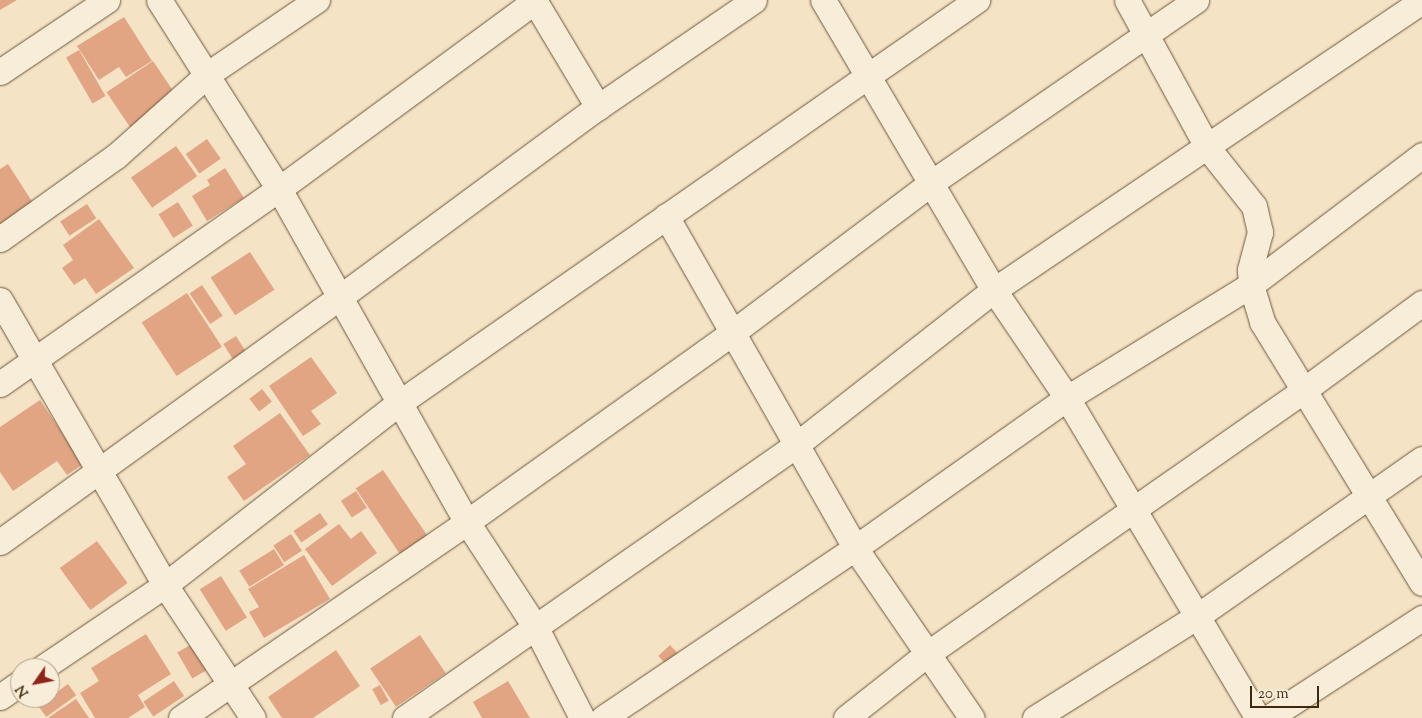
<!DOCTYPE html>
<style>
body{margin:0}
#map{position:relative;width:1422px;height:718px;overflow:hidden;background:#f5e3c5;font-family:"Sorts Mill Goudy",serif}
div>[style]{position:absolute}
.building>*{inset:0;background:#e2a584;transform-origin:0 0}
.roads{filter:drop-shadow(0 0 1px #6c583c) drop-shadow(0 0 1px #6c583c)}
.minor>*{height:25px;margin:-12.5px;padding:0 12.5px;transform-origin:12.5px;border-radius:12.5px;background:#f8edd9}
span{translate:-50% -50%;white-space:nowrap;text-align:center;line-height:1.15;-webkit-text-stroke:4px #f8edd9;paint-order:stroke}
.north{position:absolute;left:10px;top:658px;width:50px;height:50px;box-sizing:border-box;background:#f8edd9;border:1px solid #ae9f88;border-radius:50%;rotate:237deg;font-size:14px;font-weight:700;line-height:20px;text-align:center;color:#3f290e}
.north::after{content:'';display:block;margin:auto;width:18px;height:22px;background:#8f2418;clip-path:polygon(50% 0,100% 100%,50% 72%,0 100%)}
.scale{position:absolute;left:1250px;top:686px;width:69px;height:22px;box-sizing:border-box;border:2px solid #3f290e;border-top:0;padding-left:6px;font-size:15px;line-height:18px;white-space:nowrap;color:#3f290e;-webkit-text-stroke:4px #f8edd9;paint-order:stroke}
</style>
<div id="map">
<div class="building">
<div style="clip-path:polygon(0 0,17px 0,0 10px)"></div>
<div style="clip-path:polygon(124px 17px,152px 61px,126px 77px,119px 67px,99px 80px,77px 46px)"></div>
<div style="left:79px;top:50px;width:53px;height:15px;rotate:60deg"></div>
<div style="left:153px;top:61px;width:46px;height:56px;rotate:56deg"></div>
<div style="left:207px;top:139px;width:24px;height:26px;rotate:55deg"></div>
<div style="left:176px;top:146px;width:37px;height:55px;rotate:55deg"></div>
<div style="clip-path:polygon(8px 164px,33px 203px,0 224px,0 169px)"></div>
<div style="clip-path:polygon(225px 168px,244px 198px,207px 221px,192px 196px,210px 185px,207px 180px)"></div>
<div style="left:178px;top:202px;width:28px;height:23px;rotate:58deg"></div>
<div style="left:87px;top:204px;width:17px;height:32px;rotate:57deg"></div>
<div style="clip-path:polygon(99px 219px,134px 268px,96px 294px,85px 278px,74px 285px,62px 268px,73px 260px,63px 245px)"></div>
<div style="left:250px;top:252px;width:45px;height:47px;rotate:57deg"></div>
<div style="left:202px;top:285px;width:37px;height:15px;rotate:56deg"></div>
<div style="left:187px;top:293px;width:64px;height:54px;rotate:57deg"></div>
<div style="left:236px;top:336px;width:19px;height:15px;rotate:58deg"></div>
<div style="clip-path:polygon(311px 357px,337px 393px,311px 411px,321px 424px,303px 436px,269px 386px)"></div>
<div style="left:262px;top:389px;width:16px;height:16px;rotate:52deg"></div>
<div style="clip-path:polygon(40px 400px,83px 464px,67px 475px,57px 461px,13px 491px,0 472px,0 427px)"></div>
<div style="clip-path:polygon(280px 413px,310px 455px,244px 501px,227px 477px,246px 464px,233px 446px)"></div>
<div style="left:383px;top:470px;width:86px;height:33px;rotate:56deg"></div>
<div style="left:356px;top:491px;width:20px;height:18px;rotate:57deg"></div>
<div style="left:320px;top:513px;width:14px;height:32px;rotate:56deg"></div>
<div style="clip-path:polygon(339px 524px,351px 539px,361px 531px,377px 553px,332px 586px,305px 549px)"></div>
<div style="left:291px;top:534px;width:20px;height:21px;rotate:57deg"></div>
<div style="left:97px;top:541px;width:52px;height:46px;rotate:54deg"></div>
<div style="left:274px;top:549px;width:19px;height:41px;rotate:58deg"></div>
<div style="clip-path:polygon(304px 555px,330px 599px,264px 638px,249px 612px,259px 607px,248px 589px)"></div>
<div style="left:221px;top:576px;width:49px;height:25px;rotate:58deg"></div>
<div style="clip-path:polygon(146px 634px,171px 674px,138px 695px,145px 707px,128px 718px,95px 718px,80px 693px,99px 681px,91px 668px)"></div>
<div style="left:420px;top:635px;width:46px;height:60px;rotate:56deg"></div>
<div style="left:192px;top:644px;width:30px;height:17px;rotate:60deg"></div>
<div style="left:670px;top:645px;width:16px;height:16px;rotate:47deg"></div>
<div style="clip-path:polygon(336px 650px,360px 686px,313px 718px,282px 718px,268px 697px)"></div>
<div style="left:174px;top:681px;width:18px;height:37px;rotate:56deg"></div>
<div style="clip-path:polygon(508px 681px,530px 718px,482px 718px,473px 702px)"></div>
<div style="left:68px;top:684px;width:14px;height:37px;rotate:54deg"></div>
<div style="left:380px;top:685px;width:18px;height:9px;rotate:61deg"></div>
<div style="clip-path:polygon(76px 699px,89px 718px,48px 718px)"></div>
</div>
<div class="roads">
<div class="minor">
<div style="left:159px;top:0;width:224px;rotate:57.6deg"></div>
<div style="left:279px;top:189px;width:382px;rotate:60.6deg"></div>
<div style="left:467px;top:522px;width:126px;rotate:56.9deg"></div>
<div style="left:536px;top:628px;width:101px;rotate:62.9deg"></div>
<div style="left:534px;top:0;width:125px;rotate:59.1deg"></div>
<div style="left:823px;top:0;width:337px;rotate:59.5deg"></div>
<div style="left:994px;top:290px;width:130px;rotate:55.9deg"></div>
<div style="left:1067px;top:398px;width:373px;rotate:59.2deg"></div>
<div style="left:1127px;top:0;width:167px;rotate:61.4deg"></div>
<div style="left:1207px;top:147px;width:75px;rotate:51.5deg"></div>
<div style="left:1254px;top:206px;width:27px;rotate:77deg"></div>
<div style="left:1260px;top:232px;width:39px;rotate:105deg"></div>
<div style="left:1250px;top:270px;width:15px;rotate:86deg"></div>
<div style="left:1251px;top:285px;width:39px;rotate:73deg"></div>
<div style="left:1262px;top:322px;width:306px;rotate:58.5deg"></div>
<div style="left:0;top:72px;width:129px;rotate:-33.9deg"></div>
<div style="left:666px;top:216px;width:382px;rotate:60.3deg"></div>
<div style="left:855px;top:548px;width:206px;rotate:55.5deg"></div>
<div style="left:0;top:239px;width:143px;rotate:-35.6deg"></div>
<div style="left:116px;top:156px;width:123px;rotate:-41.7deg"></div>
<div style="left:208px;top:74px;width:132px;rotate:-34.2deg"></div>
<div style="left:0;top:300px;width:329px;rotate:59.9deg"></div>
<div style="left:165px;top:585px;width:159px;rotate:56.5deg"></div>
<div style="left:0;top:384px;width:340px;rotate:-35deg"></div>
<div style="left:279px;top:189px;width:319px;rotate:-36.3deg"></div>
<div style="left:0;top:542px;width:419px;rotate:-35.8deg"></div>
<div style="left:340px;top:297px;width:320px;rotate:-36.4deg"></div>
<div style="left:598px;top:107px;width:189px;rotate:-34.4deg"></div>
<div style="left:42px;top:668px;width:148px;rotate:-34deg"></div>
<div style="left:165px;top:585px;width:296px;rotate:-37.9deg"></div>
<div style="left:399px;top:403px;width:705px;rotate:-34.89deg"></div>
<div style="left:0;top:697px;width:24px;rotate:-35deg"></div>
<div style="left:181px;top:718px;width:347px;rotate:-34.4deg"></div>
<div style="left:467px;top:522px;width:325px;rotate:-35.5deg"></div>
<div style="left:732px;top:333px;width:249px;rotate:-37deg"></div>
<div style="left:931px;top:183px;width:322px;rotate:-34.6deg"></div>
<div style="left:405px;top:718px;width:477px;rotate:-34.9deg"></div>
<div style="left:796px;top:445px;width:251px;rotate:-38.1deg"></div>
<div style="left:994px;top:290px;width:516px;rotate:-34.03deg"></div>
<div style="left:603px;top:718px;width:304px;rotate:-34deg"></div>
<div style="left:855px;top:548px;width:260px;rotate:-35.3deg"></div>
<div style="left:1067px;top:398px;width:216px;rotate:-31.6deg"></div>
<div style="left:1251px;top:285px;width:215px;rotate:-37.2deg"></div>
<div style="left:846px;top:718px;width:103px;rotate:-38.3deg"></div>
<div style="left:927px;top:654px;width:460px;rotate:-35deg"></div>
<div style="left:1304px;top:390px;width:147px;rotate:-36.4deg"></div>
<div style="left:1035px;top:718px;width:194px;rotate:-32.1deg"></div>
<div style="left:1199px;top:615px;width:272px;rotate:-35deg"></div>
<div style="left:1268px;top:718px;width:184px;rotate:-33deg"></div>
</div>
</div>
<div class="north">N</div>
<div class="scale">20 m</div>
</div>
